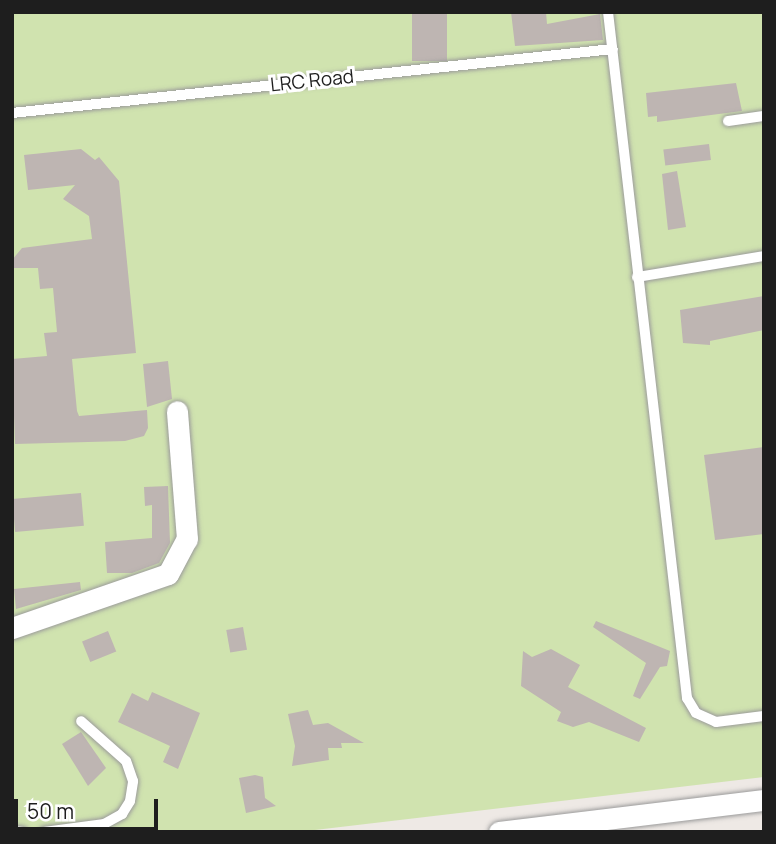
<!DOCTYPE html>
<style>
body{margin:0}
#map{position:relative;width:776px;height:844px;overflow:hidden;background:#eee9e5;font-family:Manrope,sans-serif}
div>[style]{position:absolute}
.grass>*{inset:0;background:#d0e3af}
.building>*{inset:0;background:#beb5b2;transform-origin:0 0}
.roads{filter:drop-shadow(0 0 2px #9b9b9b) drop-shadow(0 0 2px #9b9b9b)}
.lane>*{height:10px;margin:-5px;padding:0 5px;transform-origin:5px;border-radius:5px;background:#fff}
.street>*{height:21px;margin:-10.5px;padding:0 10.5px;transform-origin:10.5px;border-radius:10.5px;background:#fff}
span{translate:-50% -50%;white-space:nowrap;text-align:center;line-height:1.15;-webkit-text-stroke:6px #fff;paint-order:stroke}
.street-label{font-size:19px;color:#1e1e1e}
.frame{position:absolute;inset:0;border:14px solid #1e1e1e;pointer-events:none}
.scale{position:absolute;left:14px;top:799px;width:144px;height:32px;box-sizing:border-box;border:4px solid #1e1e1e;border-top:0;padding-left:9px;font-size:21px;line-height:24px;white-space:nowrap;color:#1e1e1e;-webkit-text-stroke:5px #fff;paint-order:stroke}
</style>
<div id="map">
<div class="grass">
<div style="clip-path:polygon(12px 12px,764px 12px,764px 777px,298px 832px,12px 832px)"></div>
</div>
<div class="building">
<div style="left:412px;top:12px;width:35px;height:49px"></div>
<div style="clip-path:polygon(511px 12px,546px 12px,547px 24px,600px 14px,603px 40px,515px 46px)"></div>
<div style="clip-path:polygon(736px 83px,742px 111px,657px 122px,657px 116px,648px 117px,646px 93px)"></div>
<div style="left:709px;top:144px;width:16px;height:46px;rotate:83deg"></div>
<div style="clip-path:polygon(81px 149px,95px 160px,99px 157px,119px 181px,136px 353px,72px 359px,77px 411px,79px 416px,147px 410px,148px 428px,144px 436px,125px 441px,15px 444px,12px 359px,47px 356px,44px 333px,57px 332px,53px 288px,40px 289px,38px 268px,12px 268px,12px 260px,22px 248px,92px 239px,89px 216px,63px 199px,75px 185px,28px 190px,24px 155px)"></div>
<div style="clip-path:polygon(677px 171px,686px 227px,668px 230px,662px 174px)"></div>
<div style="clip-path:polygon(764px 296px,764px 330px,710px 341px,710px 345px,683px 343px,680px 310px)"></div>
<div style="clip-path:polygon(168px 361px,172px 399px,147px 407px,143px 364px)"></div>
<div style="clip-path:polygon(764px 447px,764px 534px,715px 540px,704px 455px)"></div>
<div style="clip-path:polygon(168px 486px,170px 543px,159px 563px,132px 573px,107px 573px,105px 542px,152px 538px,152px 505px,145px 506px,144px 487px)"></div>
<div style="left:81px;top:493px;width:33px;height:69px;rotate:85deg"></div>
<div style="clip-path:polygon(80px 582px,81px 590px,16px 609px,14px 589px)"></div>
<div style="clip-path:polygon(596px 621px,670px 651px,667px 666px,660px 667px,640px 699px,633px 696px,646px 663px,593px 627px)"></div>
<div style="left:243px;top:627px;width:23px;height:17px;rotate:80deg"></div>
<div style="left:108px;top:631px;width:22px;height:28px;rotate:68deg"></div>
<div style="clip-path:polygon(551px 649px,580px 665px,568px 687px,646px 728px,639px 742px,589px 722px,573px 727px,557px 721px,561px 712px,521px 686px,523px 651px,532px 657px)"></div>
<div style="clip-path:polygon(152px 692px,200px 713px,178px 769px,163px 762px,170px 746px,118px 722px,132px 693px,148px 701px)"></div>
<div style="clip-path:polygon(308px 710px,313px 725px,328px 723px,364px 743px,341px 743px,342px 748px,328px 748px,329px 760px,292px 766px,295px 746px,288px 714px)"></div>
<div style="clip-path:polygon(81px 732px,106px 768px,88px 786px,62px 744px)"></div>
<div style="clip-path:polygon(255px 775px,263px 777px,265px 798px,276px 806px,246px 813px,239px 778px)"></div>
</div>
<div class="roads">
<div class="lane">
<div style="left:608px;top:12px;width:691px;rotate:83.43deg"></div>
<div style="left:687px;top:698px;width:17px;rotate:59deg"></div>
<div style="left:696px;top:713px;width:22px;rotate:24deg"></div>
<div style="left:716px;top:722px;width:48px;rotate:-7.1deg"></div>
<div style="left:12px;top:113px;width:604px;rotate:-6.08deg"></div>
<div style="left:728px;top:121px;width:36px;rotate:-8deg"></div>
<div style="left:637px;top:277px;width:129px;rotate:-9.4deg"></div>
<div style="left:12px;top:831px;width:11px;rotate:5deg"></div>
<div style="left:44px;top:832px;width:61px;rotate:-7.6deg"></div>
<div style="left:104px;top:824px;width:21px;rotate:-29deg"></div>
<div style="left:122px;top:814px;width:15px;rotate:-58deg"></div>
<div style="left:130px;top:801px;width:20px;rotate:-81deg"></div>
<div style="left:133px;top:781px;width:21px;rotate:-109deg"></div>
<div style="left:126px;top:761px;width:60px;rotate:-138.4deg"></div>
</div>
<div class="street">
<div style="left:12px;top:628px;width:165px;rotate:-19.1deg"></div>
<div style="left:168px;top:574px;width:40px;rotate:-62deg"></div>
<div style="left:187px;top:539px;width:128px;rotate:-94.5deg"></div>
<div style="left:499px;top:832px;width:267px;rotate:-6.9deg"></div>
</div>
</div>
<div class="street-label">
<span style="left:312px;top:81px;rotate:-6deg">LRC Road</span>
</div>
<div class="frame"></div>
<div class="scale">50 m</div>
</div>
